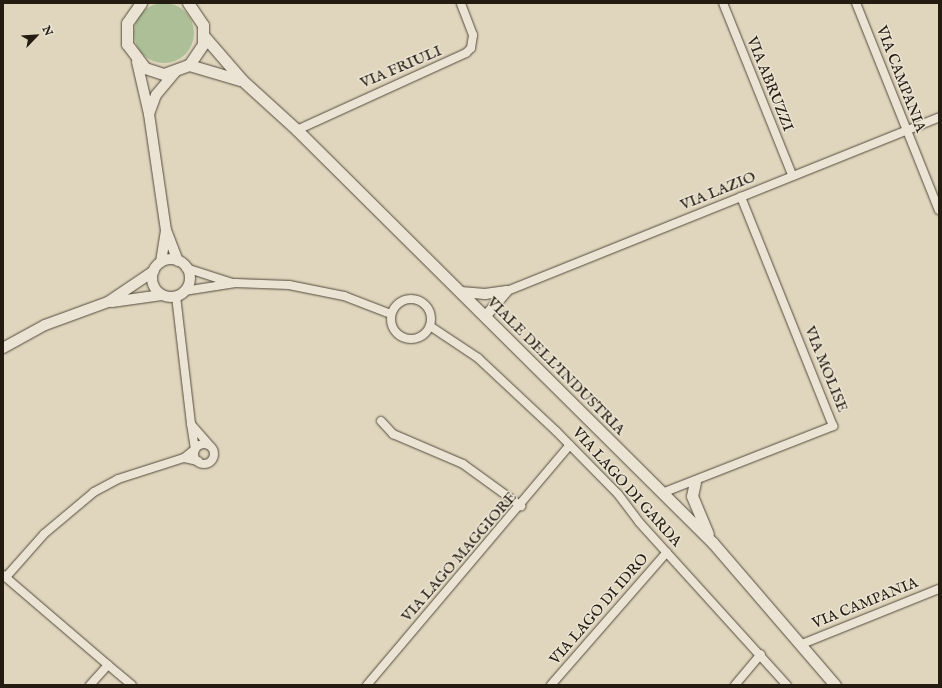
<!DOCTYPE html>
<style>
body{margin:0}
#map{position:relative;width:942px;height:688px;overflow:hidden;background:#e0d6bd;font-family:"IM FELL English",serif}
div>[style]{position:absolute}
.green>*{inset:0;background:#acbf96}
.round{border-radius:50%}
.roads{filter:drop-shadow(0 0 1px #534a3c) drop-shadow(0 0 1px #534a3c)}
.minor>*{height:8px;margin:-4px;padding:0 4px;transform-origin:4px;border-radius:4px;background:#ebe4d4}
.minor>.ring{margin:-4px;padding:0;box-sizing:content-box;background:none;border:8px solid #ebe4d4;border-radius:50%}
.tertiary>*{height:10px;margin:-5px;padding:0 5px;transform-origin:5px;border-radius:5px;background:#ebe4d4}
.tertiary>.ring{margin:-5px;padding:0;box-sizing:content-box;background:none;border:10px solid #ebe4d4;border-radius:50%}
.secondary>*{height:11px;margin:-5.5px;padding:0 5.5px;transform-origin:5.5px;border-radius:5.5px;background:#ebe4d4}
span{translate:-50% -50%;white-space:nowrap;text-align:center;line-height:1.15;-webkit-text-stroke:3px #ebe4d4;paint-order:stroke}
.street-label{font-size:15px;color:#241c11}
.frame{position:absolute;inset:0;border:4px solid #241c11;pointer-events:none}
.north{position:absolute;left:16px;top:16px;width:40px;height:40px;-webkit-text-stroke:3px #ebe4d4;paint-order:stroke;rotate:65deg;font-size:11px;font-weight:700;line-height:16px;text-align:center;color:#241c11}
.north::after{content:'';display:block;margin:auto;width:14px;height:18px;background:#241c11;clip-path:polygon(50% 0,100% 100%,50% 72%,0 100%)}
</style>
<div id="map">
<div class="green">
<div class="round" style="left:134px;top:3px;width:60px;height:60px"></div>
</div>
<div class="roads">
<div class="minor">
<div style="left:723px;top:3px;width:185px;rotate:68.1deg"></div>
<div style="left:856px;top:3px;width:223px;rotate:68.2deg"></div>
<div style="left:297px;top:130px;width:186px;rotate:-24.5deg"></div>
<div style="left:466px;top:53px;width:7px;rotate:-45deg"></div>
<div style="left:471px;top:48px;width:13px;rotate:-81deg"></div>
<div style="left:473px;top:35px;width:34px;rotate:-111deg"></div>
<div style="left:186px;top:268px;width:48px;rotate:18.1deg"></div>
<div style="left:184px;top:291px;width:52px;rotate:-8.9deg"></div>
<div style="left:235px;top:283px;width:54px;rotate:2.1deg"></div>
<div style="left:289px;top:285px;width:56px;rotate:11.3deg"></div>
<div style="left:344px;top:296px;width:50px;rotate:21deg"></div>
<div style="left:507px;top:291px;width:466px;rotate:-21.9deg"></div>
<div style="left:176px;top:296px;width:129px;rotate:83.3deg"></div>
<div class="ring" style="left:391px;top:299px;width:32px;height:32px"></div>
<div style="left:430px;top:326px;width:58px;rotate:33.7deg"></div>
<div style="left:478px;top:358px;width:107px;rotate:43.1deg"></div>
<div style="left:556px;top:431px;width:88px;rotate:45.5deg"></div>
<div style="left:618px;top:494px;width:35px;rotate:53deg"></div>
<div style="left:639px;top:522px;width:220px;rotate:47.8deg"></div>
<div style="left:381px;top:421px;width:18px;rotate:47deg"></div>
<div style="left:393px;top:434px;width:76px;rotate:23.2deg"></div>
<div style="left:463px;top:464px;width:72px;rotate:35.9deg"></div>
<div class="ring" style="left:194px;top:444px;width:12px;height:12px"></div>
<div style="left:198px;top:461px;width:14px;rotate:-168deg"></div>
<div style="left:184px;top:458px;width:14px;rotate:-39deg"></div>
<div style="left:195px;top:449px;width:25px;rotate:-99deg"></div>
<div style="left:191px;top:424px;width:28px;rotate:49deg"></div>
<div style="left:662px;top:493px;width:184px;rotate:-21.4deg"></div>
<div style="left:833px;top:426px;width:247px;rotate:-111.9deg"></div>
<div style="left:3px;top:575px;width:138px;rotate:40.6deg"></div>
<div style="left:6px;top:577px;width:57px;rotate:-48.5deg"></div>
<div style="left:44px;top:534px;width:65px;rotate:-40deg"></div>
<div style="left:94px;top:492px;width:27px;rotate:-28deg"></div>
<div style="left:118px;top:479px;width:69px;rotate:-17.7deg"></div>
<div style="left:802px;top:644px;width:148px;rotate:-21.9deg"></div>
<div style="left:90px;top:685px;width:27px;rotate:-48deg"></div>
<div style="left:108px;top:665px;width:31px;rotate:40deg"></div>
<div style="left:367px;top:685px;width:314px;rotate:-49.8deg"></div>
<div style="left:551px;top:685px;width:176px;rotate:-48.9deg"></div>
<div style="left:735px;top:685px;width:40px;rotate:-50deg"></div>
</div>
<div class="tertiary">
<div style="left:137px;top:62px;width:53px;rotate:77deg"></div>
<div style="left:149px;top:114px;width:117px;rotate:81.7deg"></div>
<div style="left:166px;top:230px;width:33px;rotate:69deg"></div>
<div style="left:149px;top:114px;width:20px;rotate:-70deg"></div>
<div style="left:156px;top:95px;width:30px;rotate:-50deg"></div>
<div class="ring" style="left:152px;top:259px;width:28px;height:28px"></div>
<div style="left:161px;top:262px;width:31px;rotate:-81deg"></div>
<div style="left:461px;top:292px;width:24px;rotate:5deg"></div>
<div style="left:485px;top:294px;width:22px;rotate:-8deg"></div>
<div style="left:112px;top:302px;width:50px;rotate:-8deg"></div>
<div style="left:485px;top:317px;width:33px;rotate:-50deg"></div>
<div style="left:3px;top:348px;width:48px;rotate:-28.7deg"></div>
<div style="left:45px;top:325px;width:67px;rotate:-20.1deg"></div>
<div style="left:108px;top:302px;width:55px;rotate:-34deg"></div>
</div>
<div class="secondary">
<div style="left:141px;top:3px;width:24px;rotate:125deg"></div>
<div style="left:127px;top:23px;width:21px;rotate:90deg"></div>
<div style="left:127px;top:44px;width:30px;rotate:53deg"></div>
<div style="left:145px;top:68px;width:20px;rotate:18deg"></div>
<div style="left:164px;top:74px;width:27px;rotate:-20deg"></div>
<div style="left:189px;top:65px;width:25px;rotate:-56deg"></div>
<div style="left:203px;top:44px;width:19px;rotate:-90deg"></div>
<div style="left:203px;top:25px;width:27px;rotate:-124deg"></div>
<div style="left:204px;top:36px;width:58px;rotate:49.2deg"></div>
<div style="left:242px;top:80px;width:74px;rotate:42.3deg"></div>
<div style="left:297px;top:130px;width:586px;rotate:44.79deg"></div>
<div style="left:713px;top:543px;width:187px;rotate:49.3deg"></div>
<div style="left:189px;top:65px;width:53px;rotate:16.4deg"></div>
<div style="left:695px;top:482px;width:14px;rotate:102deg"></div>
<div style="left:692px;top:496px;width:41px;rotate:67.2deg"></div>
</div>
</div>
<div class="street-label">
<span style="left:401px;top:67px;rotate:-23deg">VIA FRIULI</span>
<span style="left:901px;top:79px;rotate:69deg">VIA CAMPANIA</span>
<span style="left:770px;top:84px;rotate:68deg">VIA ABRUZZI</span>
<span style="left:718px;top:191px;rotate:-22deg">VIA LAZIO</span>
<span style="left:556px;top:366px;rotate:45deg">VIALE DELL'INDUSTRIA</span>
<span style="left:826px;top:369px;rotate:68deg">VIA MOLISE</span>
<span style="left:627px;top:487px;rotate:48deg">VIA LAGO DI GARDA</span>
<span style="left:459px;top:557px;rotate:-49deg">VIA LAGO MAGGIORE</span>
<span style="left:865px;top:603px;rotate:-22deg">VIA CAMPANIA</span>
<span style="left:599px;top:609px;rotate:-49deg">VIA LAGO DI IDRO</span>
</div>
<div class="frame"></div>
<div class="north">N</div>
</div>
